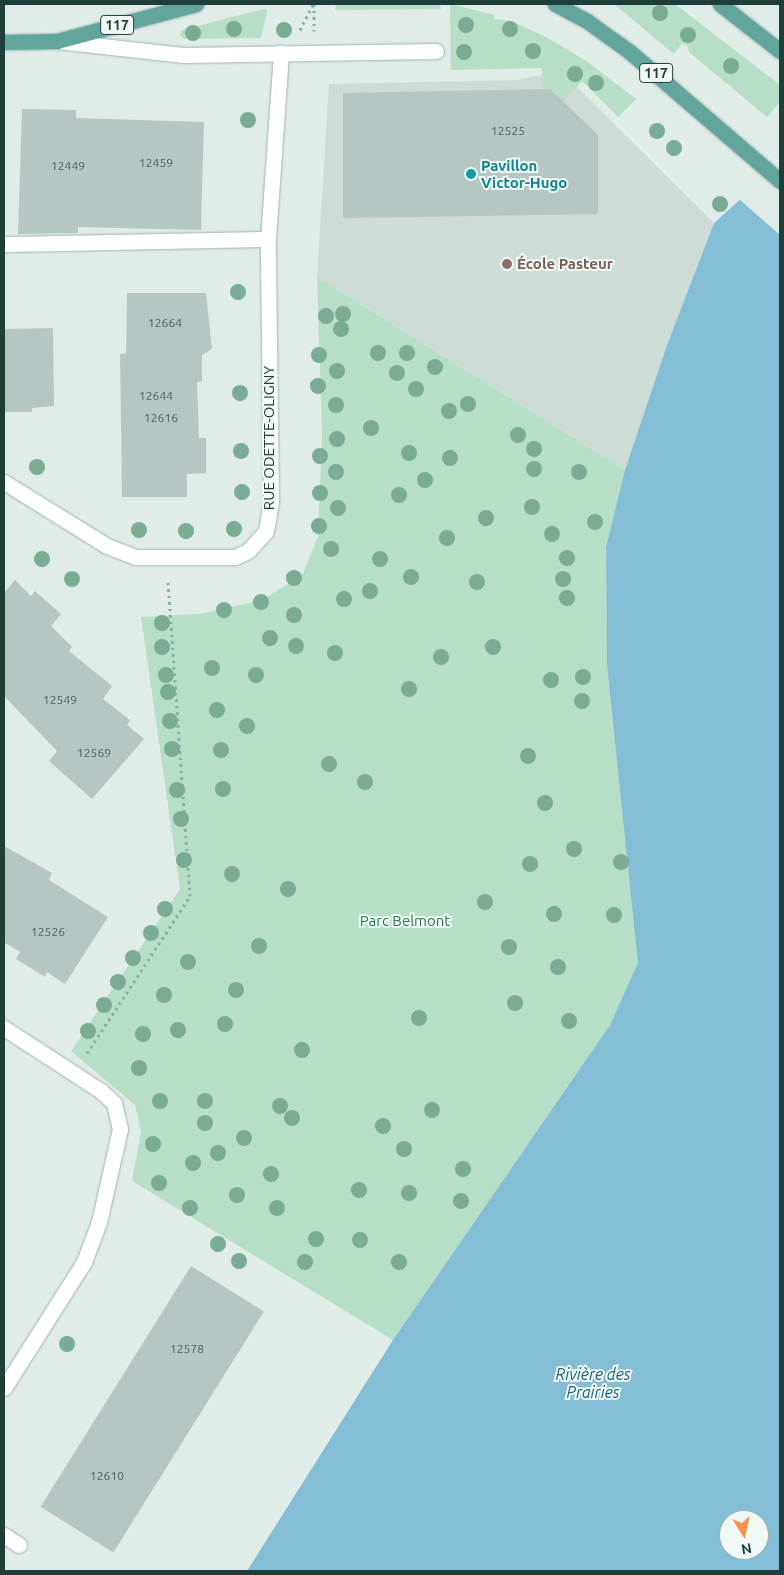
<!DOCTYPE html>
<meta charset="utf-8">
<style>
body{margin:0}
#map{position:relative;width:784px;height:1575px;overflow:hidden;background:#e0ece8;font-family:Ubuntu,sans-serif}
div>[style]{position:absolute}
.built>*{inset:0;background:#cedcd8}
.green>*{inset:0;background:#b7dfc7}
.water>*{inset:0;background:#83bed6}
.pier>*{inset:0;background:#e0ece8}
.building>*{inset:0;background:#b5c7c2;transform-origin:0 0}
.path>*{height:3px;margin-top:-1.5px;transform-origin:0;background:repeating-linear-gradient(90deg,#7eb2a9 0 2.5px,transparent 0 6.5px)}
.roads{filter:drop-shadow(0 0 1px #a2b4b0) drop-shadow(0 0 1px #a2b4b0)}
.minor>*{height:15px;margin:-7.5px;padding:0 7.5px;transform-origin:7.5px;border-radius:7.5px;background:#fff}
.major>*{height:15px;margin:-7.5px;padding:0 7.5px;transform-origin:7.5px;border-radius:7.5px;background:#61a59d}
.trees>*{width:16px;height:16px;margin:-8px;border-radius:50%;background:#7aac95}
.dots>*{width:14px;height:14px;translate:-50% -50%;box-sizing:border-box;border:2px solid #f1f9f6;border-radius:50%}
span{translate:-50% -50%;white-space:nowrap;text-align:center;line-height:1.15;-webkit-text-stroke:4px #f1f9f6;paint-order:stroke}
.number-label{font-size:12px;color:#44605c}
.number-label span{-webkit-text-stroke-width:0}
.shield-label span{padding:1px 4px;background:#f1f9f6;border:1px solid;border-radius:4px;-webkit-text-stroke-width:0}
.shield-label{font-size:14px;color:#1f3e3a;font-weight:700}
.culture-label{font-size:15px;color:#0d838f;font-weight:700}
.left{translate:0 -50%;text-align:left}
.education-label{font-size:15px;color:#785e54;font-weight:700}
.street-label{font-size:15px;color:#1f3e3a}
.park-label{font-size:15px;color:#267851}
.water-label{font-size:16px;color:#155f7e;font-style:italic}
.frame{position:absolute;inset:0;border:5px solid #1f3e3a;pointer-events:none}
.north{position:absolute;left:719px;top:1510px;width:50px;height:50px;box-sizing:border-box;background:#f1f9f6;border:1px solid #9daeab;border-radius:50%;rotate:170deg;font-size:14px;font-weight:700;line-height:20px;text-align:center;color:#1f3e3a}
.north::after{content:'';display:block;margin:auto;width:18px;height:22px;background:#fd904e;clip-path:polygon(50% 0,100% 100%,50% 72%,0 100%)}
</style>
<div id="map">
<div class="built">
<div style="clip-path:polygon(561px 71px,714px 223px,667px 345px,625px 470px,317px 277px,329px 84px,518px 80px)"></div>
</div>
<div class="green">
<div style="clip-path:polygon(440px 4px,441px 9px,335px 10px,336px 4px)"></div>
<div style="clip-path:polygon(450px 4px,495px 15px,494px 19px,511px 21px,546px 37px,585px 60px,636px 99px,618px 117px,582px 81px,563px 102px,550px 89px,543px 89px,542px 68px,451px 70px)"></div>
<div style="clip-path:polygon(614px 4px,675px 4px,780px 85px,780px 102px,767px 117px,689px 52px,688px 47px,682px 43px,674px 54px)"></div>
<div style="clip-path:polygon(260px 10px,266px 9px,267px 12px,261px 38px,184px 39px,180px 35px,182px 30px)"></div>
<div style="clip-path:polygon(317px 277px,625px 470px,606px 547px,607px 665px,639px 963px,610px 1025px,393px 1340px,132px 1181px,141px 1132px,135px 1105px,71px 1051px,180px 889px,141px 617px,200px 614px,263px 600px,303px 574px,318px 536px,322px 435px)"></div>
</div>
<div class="water">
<div style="clip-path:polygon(evenodd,780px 177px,780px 1571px,247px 1571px,393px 1340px,610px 1025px,638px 963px,607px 665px,606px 547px,625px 470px,667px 345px,714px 223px,744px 196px,780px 177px,729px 1520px,759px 1520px,759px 1550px,729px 1550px,729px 1520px)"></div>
</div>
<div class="pier">
<div style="clip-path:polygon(780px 174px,780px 235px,738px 198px)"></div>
</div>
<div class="building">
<div style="clip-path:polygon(550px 89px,598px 135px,598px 214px,343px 218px,343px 93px)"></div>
<div style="clip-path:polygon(22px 109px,76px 110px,76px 118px,204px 122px,201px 230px,78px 227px,78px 233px,18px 234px)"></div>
<div style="clip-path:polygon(127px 293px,206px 293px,212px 349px,202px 355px,202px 381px,197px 382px,199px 438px,206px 438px,206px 473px,187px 474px,187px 497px,122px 497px,120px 354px,126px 353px)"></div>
<div style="clip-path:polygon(53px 328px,54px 406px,32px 408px,32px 412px,4px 412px,4px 329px)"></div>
<div style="clip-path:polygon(15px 580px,31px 596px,35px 591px,61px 614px,51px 626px,72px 647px,69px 651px,112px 686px,103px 699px,130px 720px,127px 725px,144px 739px,92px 799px,49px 761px,57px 751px,4px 696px,4px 593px)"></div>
<div style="clip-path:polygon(4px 846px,52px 873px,49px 880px,108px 917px,65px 984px,47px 972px,45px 977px,16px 959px,20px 952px,4px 942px)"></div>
<div style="left:191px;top:1266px;width:86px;height:284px;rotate:32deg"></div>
</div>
<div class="path">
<div style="left:314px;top:4px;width:27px;rotate:90deg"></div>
<div style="left:300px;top:30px;width:29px;rotate:-63deg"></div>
<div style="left:87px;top:1053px;width:188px;rotate:-56.7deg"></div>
<div style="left:190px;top:896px;width:316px;rotate:-94deg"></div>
</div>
<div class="roads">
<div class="minor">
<div style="left:58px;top:41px;width:126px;rotate:6.4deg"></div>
<div style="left:183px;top:55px;width:253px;rotate:-0.9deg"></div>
<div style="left:4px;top:244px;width:264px;rotate:-1.1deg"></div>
<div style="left:4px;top:482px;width:121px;rotate:31.9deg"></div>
<div style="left:107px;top:546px;width:30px;rotate:21deg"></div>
<div style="left:135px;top:557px;width:100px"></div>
<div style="left:235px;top:557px;width:14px;rotate:-25deg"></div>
<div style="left:248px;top:551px;width:27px;rotate:-48deg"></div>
<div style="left:266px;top:531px;width:28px;rotate:-80deg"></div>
<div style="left:271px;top:503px;width:264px;rotate:-90.7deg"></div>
<div style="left:268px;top:239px;width:187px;rotate:-86deg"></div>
<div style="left:4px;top:1028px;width:116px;rotate:33deg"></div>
<div style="left:101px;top:1091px;width:18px;rotate:43deg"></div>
<div style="left:114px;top:1103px;width:27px;rotate:77deg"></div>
<div style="left:120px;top:1129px;width:95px;rotate:102.7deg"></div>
<div style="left:99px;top:1222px;width:43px;rotate:110.6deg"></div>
<div style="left:84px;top:1262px;width:149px;rotate:122.4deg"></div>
<div style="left:4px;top:1535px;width:18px;rotate:34deg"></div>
</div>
<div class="major">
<div style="left:555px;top:4px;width:36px;rotate:28deg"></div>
<div style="left:587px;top:21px;width:53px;rotate:35.8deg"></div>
<div style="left:630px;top:52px;width:198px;rotate:40.7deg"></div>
<div style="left:720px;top:4px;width:76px;rotate:38.1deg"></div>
<div style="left:4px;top:42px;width:53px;rotate:-1.1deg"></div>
<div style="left:57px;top:41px;width:144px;rotate:-14.9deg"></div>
</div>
</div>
<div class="trees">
<div style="left:660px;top:13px"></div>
<div style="left:466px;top:25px"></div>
<div style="left:234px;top:29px"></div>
<div style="left:510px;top:29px"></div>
<div style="left:284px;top:30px"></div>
<div style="left:193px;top:33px"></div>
<div style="left:688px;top:35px"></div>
<div style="left:533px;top:51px"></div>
<div style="left:464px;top:52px"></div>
<div style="left:731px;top:66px"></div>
<div style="left:575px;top:74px"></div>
<div style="left:596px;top:83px"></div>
<div style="left:248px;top:120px"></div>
<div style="left:657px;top:131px"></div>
<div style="left:674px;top:148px"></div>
<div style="left:720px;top:204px"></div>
<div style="left:238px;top:292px"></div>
<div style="left:343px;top:314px"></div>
<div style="left:326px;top:316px"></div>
<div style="left:341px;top:329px"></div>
<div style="left:378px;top:353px"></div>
<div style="left:407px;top:353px"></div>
<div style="left:319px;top:355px"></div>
<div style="left:435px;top:367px"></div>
<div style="left:337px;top:371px"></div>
<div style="left:397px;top:373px"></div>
<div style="left:318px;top:386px"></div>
<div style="left:416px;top:389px"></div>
<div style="left:240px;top:393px"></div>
<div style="left:468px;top:404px"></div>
<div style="left:336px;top:405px"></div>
<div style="left:449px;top:411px"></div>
<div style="left:371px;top:428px"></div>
<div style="left:518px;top:435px"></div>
<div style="left:337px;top:439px"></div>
<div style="left:534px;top:449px"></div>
<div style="left:241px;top:451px"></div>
<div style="left:409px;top:453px"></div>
<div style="left:320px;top:456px"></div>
<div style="left:450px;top:458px"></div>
<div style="left:37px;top:467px"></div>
<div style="left:534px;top:469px"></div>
<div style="left:336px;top:472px"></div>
<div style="left:579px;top:472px"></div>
<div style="left:425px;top:480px"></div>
<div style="left:242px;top:492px"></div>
<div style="left:320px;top:493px"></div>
<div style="left:399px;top:495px"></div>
<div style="left:532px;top:507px"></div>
<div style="left:338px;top:508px"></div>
<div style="left:486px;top:518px"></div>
<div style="left:595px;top:522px"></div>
<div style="left:319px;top:526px"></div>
<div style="left:234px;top:529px"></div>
<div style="left:139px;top:530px"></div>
<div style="left:186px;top:531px"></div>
<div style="left:552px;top:534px"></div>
<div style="left:447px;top:538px"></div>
<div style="left:331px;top:549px"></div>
<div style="left:567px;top:558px"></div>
<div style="left:42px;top:559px"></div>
<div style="left:380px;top:559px"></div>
<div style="left:411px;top:577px"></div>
<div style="left:294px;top:578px"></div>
<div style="left:72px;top:579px"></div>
<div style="left:563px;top:579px"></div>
<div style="left:477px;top:582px"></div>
<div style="left:370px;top:591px"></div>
<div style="left:567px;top:598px"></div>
<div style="left:344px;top:599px"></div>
<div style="left:261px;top:602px"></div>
<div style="left:224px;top:610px"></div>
<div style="left:294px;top:615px"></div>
<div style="left:162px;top:623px"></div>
<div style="left:270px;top:638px"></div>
<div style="left:296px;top:646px"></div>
<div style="left:162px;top:647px"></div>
<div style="left:493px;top:647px"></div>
<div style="left:335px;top:653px"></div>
<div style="left:441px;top:657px"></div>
<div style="left:212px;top:668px"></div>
<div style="left:166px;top:675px"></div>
<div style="left:256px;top:675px"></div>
<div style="left:583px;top:677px"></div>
<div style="left:551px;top:680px"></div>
<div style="left:409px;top:689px"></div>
<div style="left:168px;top:692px"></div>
<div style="left:582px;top:701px"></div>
<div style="left:217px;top:710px"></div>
<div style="left:170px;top:721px"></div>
<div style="left:247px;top:726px"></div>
<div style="left:172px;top:749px"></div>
<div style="left:221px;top:750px"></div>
<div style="left:528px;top:756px"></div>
<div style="left:329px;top:764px"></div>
<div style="left:365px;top:782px"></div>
<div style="left:223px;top:789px"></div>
<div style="left:177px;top:790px"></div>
<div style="left:545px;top:803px"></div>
<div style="left:181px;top:819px"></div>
<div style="left:574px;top:849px"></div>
<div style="left:184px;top:860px"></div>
<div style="left:621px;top:862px"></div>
<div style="left:530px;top:864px"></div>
<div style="left:232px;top:874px"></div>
<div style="left:288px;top:889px"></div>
<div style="left:485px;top:902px"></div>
<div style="left:165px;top:909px"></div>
<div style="left:554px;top:914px"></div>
<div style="left:614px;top:915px"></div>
<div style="left:151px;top:933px"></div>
<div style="left:259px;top:946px"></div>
<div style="left:509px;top:947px"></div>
<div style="left:133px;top:958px"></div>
<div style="left:188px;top:962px"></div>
<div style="left:558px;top:967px"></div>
<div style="left:118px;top:982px"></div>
<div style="left:236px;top:990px"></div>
<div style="left:164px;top:995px"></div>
<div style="left:515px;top:1003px"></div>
<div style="left:104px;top:1005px"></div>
<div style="left:419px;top:1018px"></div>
<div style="left:569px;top:1021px"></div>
<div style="left:225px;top:1024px"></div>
<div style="left:178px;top:1030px"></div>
<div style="left:88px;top:1031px"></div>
<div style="left:143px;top:1034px"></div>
<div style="left:302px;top:1050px"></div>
<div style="left:139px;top:1068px"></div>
<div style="left:160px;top:1101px"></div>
<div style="left:205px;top:1101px"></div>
<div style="left:280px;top:1106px"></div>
<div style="left:432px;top:1110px"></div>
<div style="left:292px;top:1118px"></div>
<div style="left:205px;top:1123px"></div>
<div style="left:383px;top:1126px"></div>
<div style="left:244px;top:1138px"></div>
<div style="left:153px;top:1144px"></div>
<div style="left:404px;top:1149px"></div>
<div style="left:218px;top:1153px"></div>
<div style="left:193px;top:1163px"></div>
<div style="left:463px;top:1169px"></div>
<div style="left:271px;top:1174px"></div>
<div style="left:159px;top:1183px"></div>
<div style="left:359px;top:1190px"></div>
<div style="left:409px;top:1193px"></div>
<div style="left:237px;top:1195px"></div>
<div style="left:461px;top:1201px"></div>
<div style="left:190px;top:1208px"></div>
<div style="left:277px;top:1208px"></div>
<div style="left:316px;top:1239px"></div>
<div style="left:360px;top:1240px"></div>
<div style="left:218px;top:1244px"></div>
<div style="left:239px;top:1261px"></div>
<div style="left:305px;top:1262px"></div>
<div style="left:399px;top:1262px"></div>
<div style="left:67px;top:1344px"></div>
</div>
<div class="dots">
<div style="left:471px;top:174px;background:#0f9aa8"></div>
<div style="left:507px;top:264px;background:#8d6e63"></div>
</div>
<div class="number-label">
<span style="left:508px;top:131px">12525</span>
<span style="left:156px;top:163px">12459</span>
<span style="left:68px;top:166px">12449</span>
<span style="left:165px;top:323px">12664</span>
<span style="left:156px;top:396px">12644</span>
<span style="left:161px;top:418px">12616</span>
<span style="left:60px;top:700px">12549</span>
<span style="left:94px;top:753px">12569</span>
<span style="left:48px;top:932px">12526</span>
<span style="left:187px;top:1349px">12578</span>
<span style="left:107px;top:1476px">12610</span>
</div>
<div class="shield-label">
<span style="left:117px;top:25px">117</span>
<span style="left:656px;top:73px">117</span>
</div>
<div class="culture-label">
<span class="left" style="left:481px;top:174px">Pavillon<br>Victor-Hugo</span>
</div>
<div class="education-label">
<span class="left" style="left:517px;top:264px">École Pasteur</span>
</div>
<div class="street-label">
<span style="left:269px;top:438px;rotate:-90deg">RUE ODETTE-OLIGNY</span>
</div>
<div class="park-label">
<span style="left:405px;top:921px">Parc Belmont</span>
</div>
<div class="water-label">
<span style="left:593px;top:1383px">Rivière des<br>Prairies</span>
</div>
<div class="frame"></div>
<div class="north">N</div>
</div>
